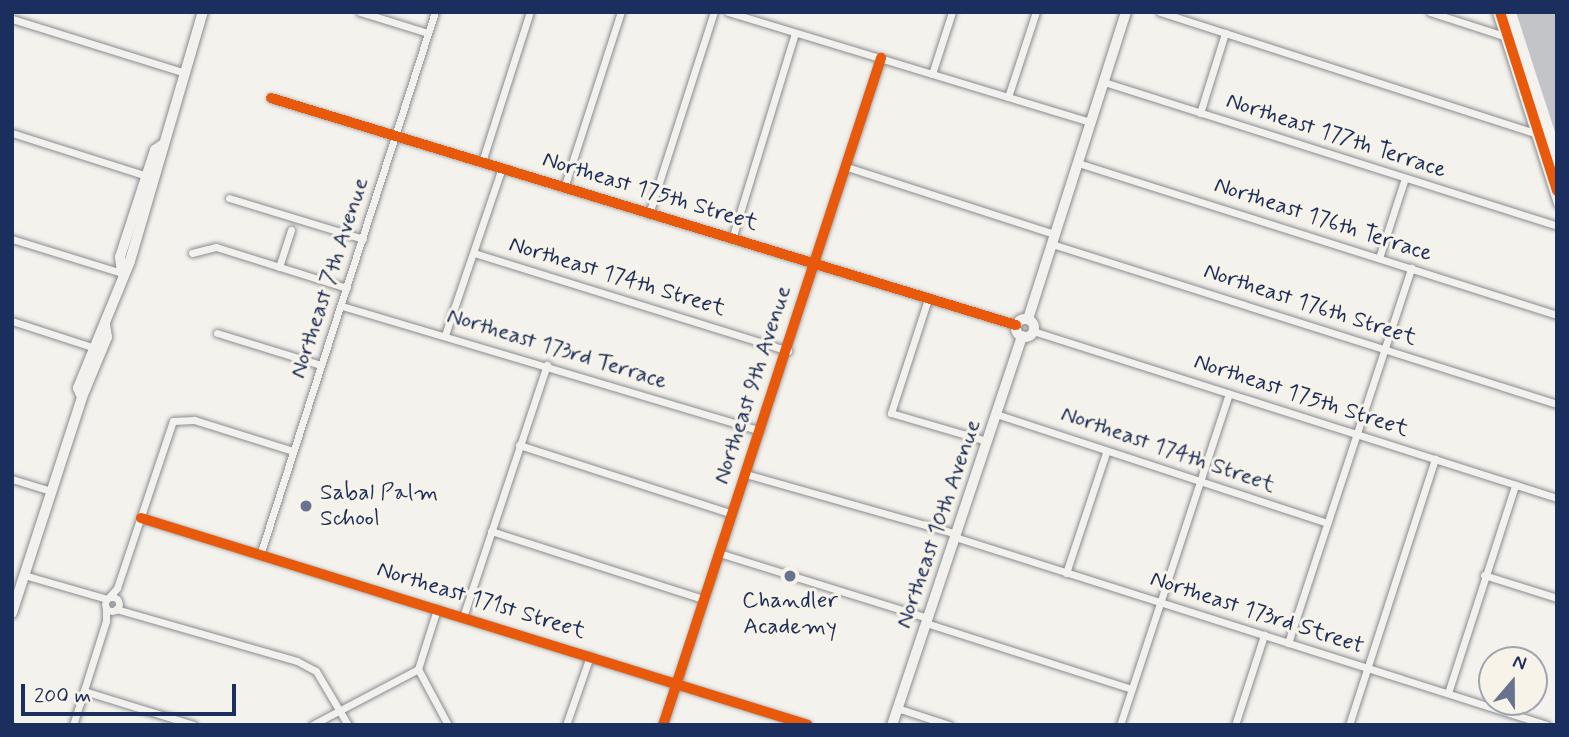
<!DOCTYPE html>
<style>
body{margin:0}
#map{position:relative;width:1569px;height:737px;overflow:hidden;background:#f4f2ec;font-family:Mynerve,sans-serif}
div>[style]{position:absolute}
.water>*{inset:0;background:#c2c4c8}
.roads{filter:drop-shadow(0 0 2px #898c92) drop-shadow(0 0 2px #898c92)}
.street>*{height:7px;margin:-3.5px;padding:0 3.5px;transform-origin:3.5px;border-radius:3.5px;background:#f2f1ed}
.street>.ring{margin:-3.5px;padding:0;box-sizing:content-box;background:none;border:7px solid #f2f1ed;border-radius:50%}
.secondary>*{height:10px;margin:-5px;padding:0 5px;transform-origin:5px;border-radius:5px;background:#f2f1ed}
.secondary>.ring{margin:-5px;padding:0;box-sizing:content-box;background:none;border:10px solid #f2f1ed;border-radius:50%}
.cycleway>*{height:10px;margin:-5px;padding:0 5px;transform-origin:5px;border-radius:5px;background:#e8590c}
.dots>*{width:19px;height:19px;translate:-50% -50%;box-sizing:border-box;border:4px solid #f7f3e8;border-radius:50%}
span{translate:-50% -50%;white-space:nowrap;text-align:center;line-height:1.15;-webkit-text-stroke:6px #f7f3e8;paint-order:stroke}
.street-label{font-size:23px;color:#1b2f5e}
.poi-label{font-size:23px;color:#1b2f5e}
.left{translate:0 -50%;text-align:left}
.frame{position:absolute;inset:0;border:14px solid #1b2f5e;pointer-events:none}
.north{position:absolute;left:1478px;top:646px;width:70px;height:70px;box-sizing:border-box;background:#f7f3e8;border:2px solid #9fa5b1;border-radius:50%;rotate:20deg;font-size:19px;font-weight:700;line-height:28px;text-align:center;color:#1b2f5e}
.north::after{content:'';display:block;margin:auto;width:24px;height:32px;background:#677390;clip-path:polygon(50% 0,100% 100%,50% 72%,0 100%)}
.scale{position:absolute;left:21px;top:684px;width:215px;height:32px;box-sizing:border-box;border:4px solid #1b2f5e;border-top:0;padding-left:9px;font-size:21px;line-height:24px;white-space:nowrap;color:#1b2f5e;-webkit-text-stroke:5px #f7f3e8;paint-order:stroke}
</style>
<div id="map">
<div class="water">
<div style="clip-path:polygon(1516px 12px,1557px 12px,1557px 138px,1537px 77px)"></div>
</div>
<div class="roads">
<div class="street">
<div style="left:360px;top:12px;width:71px;rotate:17.2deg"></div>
<div style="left:728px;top:12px;width:379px;rotate:16.9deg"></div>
<div style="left:1160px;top:12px;width:394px;rotate:17.9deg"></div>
<div style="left:1430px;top:12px;width:78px;rotate:18deg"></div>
<div style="left:1496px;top:12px;width:201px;rotate:72.3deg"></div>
<div style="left:12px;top:19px;width:181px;rotate:17.3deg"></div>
<div style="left:932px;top:74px;width:65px;rotate:-72.1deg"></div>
<div style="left:1104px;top:82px;width:475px;rotate:17.6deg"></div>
<div style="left:1008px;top:97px;width:89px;rotate:-71.8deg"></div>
<div style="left:271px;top:98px;width:779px;rotate:16.95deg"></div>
<div style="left:1200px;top:113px;width:84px;rotate:-72.6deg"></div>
<div style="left:12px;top:133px;width:142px;rotate:17.7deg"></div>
<div style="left:482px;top:162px;width:157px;rotate:-72.3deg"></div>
<div style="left:1078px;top:163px;width:503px;rotate:17.61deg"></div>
<div style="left:847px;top:167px;width:219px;rotate:17.9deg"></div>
<div style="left:564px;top:188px;width:185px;rotate:-72.1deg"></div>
<div style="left:229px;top:198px;width:140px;rotate:17deg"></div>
<div style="left:649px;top:214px;width:212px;rotate:-72.2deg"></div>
<div style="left:12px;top:239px;width:115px;rotate:17.2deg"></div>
<div style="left:732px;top:239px;width:215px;rotate:-73deg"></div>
<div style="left:1052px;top:244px;width:530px;rotate:17.58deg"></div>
<div style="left:192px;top:253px;width:25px;rotate:-14deg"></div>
<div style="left:216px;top:247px;width:137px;rotate:17.4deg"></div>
<div style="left:474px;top:253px;width:329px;rotate:17.3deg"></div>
<div style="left:1379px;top:258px;width:84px;rotate:-72deg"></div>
<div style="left:279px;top:267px;width:39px;rotate:-72deg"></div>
<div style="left:928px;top:299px;width:120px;rotate:108deg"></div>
<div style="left:891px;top:413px;width:100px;rotate:16.3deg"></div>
<div style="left:342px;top:306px;width:436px;rotate:16.6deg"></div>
<div style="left:12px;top:321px;width:84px;rotate:18deg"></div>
<div style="left:1033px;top:331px;width:550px;rotate:17.68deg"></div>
<div style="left:217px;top:333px;width:109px;rotate:17.1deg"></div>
<div style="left:445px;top:335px;width:176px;rotate:-71.2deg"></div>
<div style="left:996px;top:414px;width:349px;rotate:18.2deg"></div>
<div style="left:519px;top:445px;width:224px;rotate:17.9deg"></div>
<div style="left:746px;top:474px;width:218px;rotate:15.9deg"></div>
<div style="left:12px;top:479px;width:41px;rotate:17.1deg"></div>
<div style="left:141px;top:518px;width:698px;rotate:17.24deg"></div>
<div style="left:491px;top:531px;width:223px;rotate:17.8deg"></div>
<div style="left:955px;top:537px;width:621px;rotate:17.62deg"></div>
<div style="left:719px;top:553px;width:219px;rotate:17.3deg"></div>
<div style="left:260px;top:555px;width:571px;rotate:-72.14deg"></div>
<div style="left:1066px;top:573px;width:126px;rotate:-71.6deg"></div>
<div style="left:24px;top:575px;width:86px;rotate:16.1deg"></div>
<div style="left:1484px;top:575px;width:77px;rotate:17.5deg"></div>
<div style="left:109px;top:597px;width:12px;rotate:-48deg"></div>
<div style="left:117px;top:588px;width:176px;rotate:-71.5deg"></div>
<div style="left:173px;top:421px;width:21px;rotate:-3deg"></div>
<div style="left:194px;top:420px;width:104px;rotate:17.4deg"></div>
<div class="ring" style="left:105px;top:597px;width:7px;height:7px"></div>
<div style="left:116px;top:609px;width:188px;rotate:16deg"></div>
<div style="left:297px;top:661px;width:21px;rotate:28deg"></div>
<div style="left:316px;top:671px;width:63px;rotate:59.3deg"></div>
<div style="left:463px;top:617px;width:266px;rotate:-71.6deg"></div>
<div style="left:926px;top:623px;width:216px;rotate:17.8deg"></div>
<div style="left:1288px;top:643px;width:395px;rotate:-71.8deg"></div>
<div style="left:418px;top:669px;width:64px;rotate:61.8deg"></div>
<div style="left:84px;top:691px;width:115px;rotate:17.2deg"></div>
<div style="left:1448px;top:693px;width:219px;rotate:-72.1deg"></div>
<div style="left:897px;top:708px;width:55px;rotate:18.1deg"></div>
<div style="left:73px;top:725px;width:109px;rotate:-72.4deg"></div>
<div style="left:106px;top:621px;width:13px;rotate:-90deg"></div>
<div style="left:312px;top:725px;width:120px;rotate:-27.8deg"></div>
<div style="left:418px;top:669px;width:63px;rotate:-72.4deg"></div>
<div style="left:566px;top:725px;width:73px;rotate:-70.8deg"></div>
<div style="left:663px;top:725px;width:702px;rotate:-71.9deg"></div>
<div style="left:1120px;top:725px;width:349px;rotate:-71.8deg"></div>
<div style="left:1235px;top:725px;width:95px;rotate:-72.1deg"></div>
<div style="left:1349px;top:725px;width:280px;rotate:-72.1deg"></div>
</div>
<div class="secondary">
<div style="left:122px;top:273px;width:16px;rotate:-97deg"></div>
<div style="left:120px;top:257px;width:113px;rotate:-71.9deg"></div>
<div style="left:155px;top:150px;width:9px;rotate:-36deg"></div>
<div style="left:1028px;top:319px;width:322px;rotate:-72.3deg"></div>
<div class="ring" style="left:1016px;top:319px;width:8px;height:8px"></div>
<div style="left:82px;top:397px;width:10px;rotate:-114deg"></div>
<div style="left:78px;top:388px;width:137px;rotate:-67.7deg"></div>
<div style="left:130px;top:261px;width:259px;rotate:-73.7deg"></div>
<div style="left:12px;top:613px;width:227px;rotate:-72deg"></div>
<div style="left:82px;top:397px;width:65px;rotate:-67.4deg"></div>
<div style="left:107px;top:337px;width:13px;rotate:-99deg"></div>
<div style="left:892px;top:725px;width:410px;rotate:-71.5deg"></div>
</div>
</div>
<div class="cycleway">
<div style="left:1500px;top:12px;width:188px;rotate:72.3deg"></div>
<div style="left:271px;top:98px;width:779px;rotate:16.95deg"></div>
<div style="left:141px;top:518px;width:698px;rotate:17.24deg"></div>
<div style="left:663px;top:725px;width:702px;rotate:-71.9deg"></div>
</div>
<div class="dots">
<div style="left:306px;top:506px;background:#677390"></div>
<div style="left:790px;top:576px;background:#677390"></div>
</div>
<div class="street-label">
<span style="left:1336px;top:136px;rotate:18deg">Northeast 177th Terrace</span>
<span style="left:650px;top:192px;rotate:17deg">Northeast 175th Street</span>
<span style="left:1323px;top:220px;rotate:18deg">Northeast 176th Terrace</span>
<span style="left:617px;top:277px;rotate:17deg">Northeast 174th Street</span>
<span style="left:330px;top:278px;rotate:-72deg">Northeast 7th Avenue</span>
<span style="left:1310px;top:305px;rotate:18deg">Northeast 176th Street</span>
<span style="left:557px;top:349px;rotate:17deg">Northeast 173rd Terrace</span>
<span style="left:753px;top:385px;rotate:-72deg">Northeast 9th Avenue</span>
<span style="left:1301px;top:396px;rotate:18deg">Northeast 175th Street</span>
<span style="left:1168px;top:450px;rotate:19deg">Northeast 174th Street</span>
<span style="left:939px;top:524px;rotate:-71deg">Northeast 10th Avenue</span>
<span style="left:481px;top:601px;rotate:17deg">Northeast 171st Street</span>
<span style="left:1257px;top:613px;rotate:18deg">Northeast 173rd Street</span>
</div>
<div class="poi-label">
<span class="left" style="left:320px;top:506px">Sabal Palm<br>School</span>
<span style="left:790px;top:614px">Chandler<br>Academy</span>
</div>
<div class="frame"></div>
<div class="north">N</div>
<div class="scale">200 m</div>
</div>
